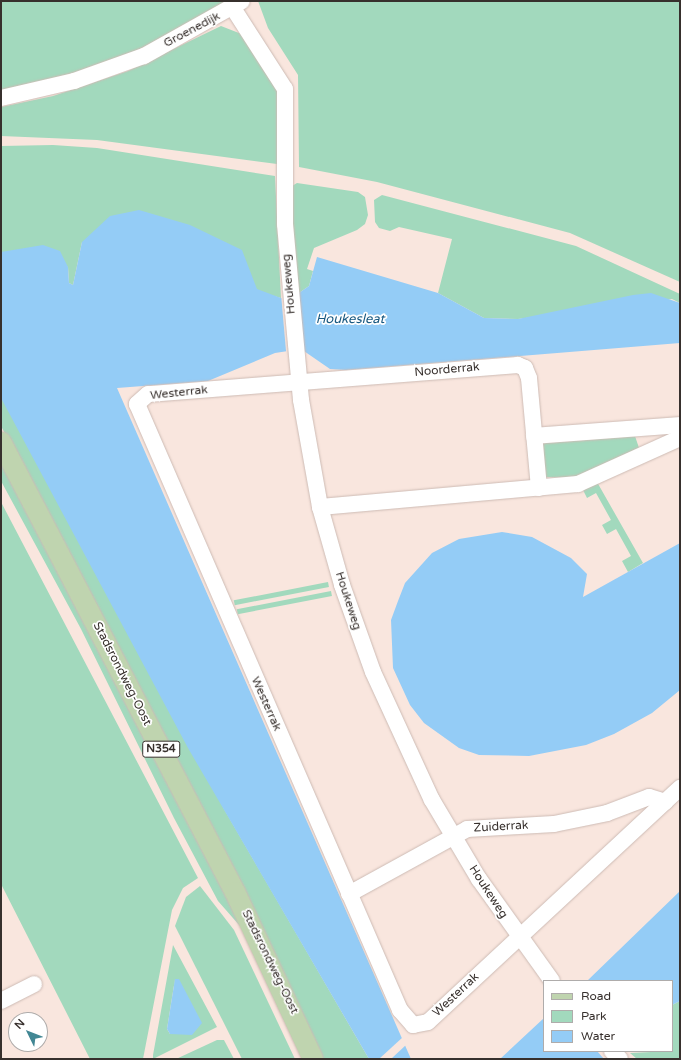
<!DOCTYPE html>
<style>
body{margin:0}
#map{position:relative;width:681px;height:1060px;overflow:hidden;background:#f9e6de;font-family:"Varela Round",sans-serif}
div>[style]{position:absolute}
.green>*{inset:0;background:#a2d9bd;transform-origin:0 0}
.water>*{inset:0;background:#94ccf6}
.pier>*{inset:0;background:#f9e6de;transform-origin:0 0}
.roads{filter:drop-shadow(0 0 1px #cdbbb4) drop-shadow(0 0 1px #cdbbb4)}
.minor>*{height:16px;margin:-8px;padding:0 8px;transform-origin:8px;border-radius:8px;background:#fff}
.major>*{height:20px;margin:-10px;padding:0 10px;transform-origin:10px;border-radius:10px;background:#bfd4af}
span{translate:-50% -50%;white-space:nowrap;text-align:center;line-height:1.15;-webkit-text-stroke:3.5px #fff;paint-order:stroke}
.shield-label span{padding:1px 3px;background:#fff;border:1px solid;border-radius:3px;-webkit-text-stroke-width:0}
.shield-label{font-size:11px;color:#37302d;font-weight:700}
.street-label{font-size:12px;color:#37302d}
.water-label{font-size:13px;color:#175880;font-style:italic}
.frame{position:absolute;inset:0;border:2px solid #37302d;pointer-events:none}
.legend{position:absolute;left:543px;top:980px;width:130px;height:72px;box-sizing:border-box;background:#fff;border:1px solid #afacab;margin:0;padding:5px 7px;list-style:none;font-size:12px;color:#37302d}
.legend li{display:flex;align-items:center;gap:8px;height:20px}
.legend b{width:20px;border:1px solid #afacab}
.north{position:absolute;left:8px;top:1012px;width:40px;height:40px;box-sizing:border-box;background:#fff;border:1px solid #afacab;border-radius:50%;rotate:313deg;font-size:11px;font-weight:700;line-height:16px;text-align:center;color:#37302d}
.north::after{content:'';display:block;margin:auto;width:14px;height:18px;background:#428794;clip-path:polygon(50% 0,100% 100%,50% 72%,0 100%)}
</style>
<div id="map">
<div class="green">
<div style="clip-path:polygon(1px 1px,232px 1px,138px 50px,74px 74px,1px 91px)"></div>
<div style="clip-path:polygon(258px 1px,680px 1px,680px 282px,570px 233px,377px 182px,299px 167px,298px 75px,268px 28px)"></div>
<div style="clip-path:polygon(221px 26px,244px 35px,280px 96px,277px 164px,97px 140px,1px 136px,1px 107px,53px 96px,128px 71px)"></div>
<div style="clip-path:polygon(53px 145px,97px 148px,275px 176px,281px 298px,82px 242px,73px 285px,69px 283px,68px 267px,1px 252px,1px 146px)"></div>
<div style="clip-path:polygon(297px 183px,358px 192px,365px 197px,368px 215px,365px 224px,357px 230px,314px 248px,307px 269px,313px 271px,309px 286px,296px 295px,292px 250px,292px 186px)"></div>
<div style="clip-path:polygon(382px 195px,576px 246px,680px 294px,680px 303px,672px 299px,518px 319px,484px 318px,438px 293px,452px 239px,399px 227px,390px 231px,379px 228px,375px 222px,374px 200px)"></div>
<div style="clip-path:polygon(1px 300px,224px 809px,369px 1059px,323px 1059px,261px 926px,1px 426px)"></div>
<div style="clip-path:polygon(635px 436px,639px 448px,582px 478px,544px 477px,543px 443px)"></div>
<div style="clip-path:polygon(1px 459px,247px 934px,218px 901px,174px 818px,81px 629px,1px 481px)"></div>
<div style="clip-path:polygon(597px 482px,643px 563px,628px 572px,622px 561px,631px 556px,616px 529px,607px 534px,602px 525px,611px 520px,596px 493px,587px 498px,583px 490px)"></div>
<div style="clip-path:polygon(1px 502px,198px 878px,183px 888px,172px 910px,143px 1059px,90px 1059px,1px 884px)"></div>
<div style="left:328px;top:582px;width:5px;height:96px;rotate:79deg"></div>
<div style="left:331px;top:591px;width:5px;height:96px;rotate:79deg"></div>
<div style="clip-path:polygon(200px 886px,234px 930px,295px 1059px,242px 1059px,175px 926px,186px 897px)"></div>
<div style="clip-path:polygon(evenodd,173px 945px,217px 1027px,153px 1059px,153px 1055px,173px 945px,175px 979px,170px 1034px,167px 1029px,175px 979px)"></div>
<div style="clip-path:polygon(680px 1001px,680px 1059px,637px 1059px,630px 1053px,672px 1051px,672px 1005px)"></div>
<div style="clip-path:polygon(217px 1040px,224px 1040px,234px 1059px,176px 1059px)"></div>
</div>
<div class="water">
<div style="clip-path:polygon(139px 210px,190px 225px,242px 250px,257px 289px,281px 298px,296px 295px,309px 286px,317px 257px,438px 293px,484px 318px,518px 319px,633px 295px,651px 293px,680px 303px,680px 343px,346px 370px,330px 369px,301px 349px,275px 353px,208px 381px,117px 388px,411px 1059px,369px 1059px,188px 748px,1px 398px,1px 252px,43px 245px,60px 251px,68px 267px,69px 283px,73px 285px,82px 242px,110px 216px)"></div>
<div style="clip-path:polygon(502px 532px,532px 537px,571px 558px,587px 574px,583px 597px,680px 543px,680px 690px,652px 713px,614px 734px,586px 745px,529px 756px,479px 755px,459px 748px,424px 723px,410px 705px,393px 668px,391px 620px,398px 601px,405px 583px,432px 553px,459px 539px)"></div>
<div style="clip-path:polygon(680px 891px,680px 1001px,672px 1005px,672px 981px,587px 981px)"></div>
<div style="clip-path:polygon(175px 979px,179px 979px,202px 1023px,192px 1035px,170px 1034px,167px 1029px)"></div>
<div style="clip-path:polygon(544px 1018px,544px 1051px,597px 1051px,604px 1059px,500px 1059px)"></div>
</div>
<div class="pier">
<div style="left:296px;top:293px;width:58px;height:15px;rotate:85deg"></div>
<div style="clip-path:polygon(403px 1037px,407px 1044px,391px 1059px,379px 1059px)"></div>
</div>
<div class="roads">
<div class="minor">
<div style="left:233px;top:8px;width:96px;rotate:57.3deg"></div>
<div style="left:285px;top:89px;width:135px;rotate:90deg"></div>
<div style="left:285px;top:224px;width:177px;rotate:84.8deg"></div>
<div style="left:301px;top:400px;width:109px;rotate:79.9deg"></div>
<div style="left:320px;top:507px;width:81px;rotate:74.2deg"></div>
<div style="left:342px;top:585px;width:92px;rotate:70.4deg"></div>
<div style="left:373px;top:672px;width:141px;rotate:65.3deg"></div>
<div style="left:432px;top:800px;width:92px;rotate:59.3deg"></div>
<div style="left:479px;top:879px;width:125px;rotate:54.4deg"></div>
<div style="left:1px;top:98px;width:75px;rotate:-13.1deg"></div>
<div style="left:74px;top:81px;width:74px;rotate:-19.7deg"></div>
<div style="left:144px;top:56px;width:112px;rotate:-29.3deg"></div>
<div style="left:534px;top:436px;width:146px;rotate:-4.3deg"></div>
<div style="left:539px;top:488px;width:110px;rotate:-95.2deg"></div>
<div style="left:529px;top:378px;width:11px;rotate:-112deg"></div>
<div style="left:525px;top:368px;width:8px;rotate:-157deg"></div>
<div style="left:518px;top:365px;width:371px;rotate:175.5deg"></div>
<div style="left:148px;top:394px;width:15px;rotate:138deg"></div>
<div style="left:137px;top:404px;width:661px;rotate:66.54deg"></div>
<div style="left:400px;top:1010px;width:20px;rotate:49deg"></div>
<div style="left:413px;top:1025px;width:15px;rotate:-11deg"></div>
<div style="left:428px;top:1022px;width:344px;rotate:-42.9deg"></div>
<div style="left:320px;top:507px;width:259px;rotate:-5.1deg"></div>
<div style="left:578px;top:484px;width:112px;rotate:-24.3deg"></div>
<div style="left:349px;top:894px;width:135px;rotate:-28.8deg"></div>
<div style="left:467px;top:829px;width:87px;rotate:-3.3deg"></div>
<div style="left:554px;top:824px;width:54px;rotate:-11.7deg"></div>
<div style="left:607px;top:813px;width:45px;rotate:-20.9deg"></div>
<div style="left:649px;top:797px;width:17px;rotate:17deg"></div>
<div style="left:1px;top:1001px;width:37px;rotate:-27deg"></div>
<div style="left:612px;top:1051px;width:11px;rotate:45deg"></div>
</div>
<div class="major">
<div style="left:1px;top:442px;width:507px;rotate:62.53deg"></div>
<div style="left:235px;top:892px;width:184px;rotate:65deg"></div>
</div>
</div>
<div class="shield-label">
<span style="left:161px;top:749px">N354</span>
</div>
<div class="street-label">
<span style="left:192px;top:30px;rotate:-28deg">Groenedijk</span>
<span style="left:289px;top:284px;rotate:-95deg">Houkeweg</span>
<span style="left:447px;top:370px;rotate:-5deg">Noorderrak</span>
<span style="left:179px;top:393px;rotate:-6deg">Westerrak</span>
<span style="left:348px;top:601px;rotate:72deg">Houkeweg</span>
<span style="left:122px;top:674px;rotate:63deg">Stadsrondweg-Oost</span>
<span style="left:266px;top:704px;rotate:66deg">Westerrak</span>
<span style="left:501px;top:827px;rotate:-3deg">Zuiderrak</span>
<span style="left:488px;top:892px;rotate:57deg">Houkeweg</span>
<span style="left:270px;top:962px;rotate:64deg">Stadsrondweg-Oost</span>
<span style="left:456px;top:995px;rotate:-43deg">Westerrak</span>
</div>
<div class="water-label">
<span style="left:350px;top:319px">Houkesleat</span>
</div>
<div class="frame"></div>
<ul class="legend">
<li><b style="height:5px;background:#bfd4af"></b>Road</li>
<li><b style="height:11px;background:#a2d9bd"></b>Park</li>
<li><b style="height:11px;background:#94ccf6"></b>Water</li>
</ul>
<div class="north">N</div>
</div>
